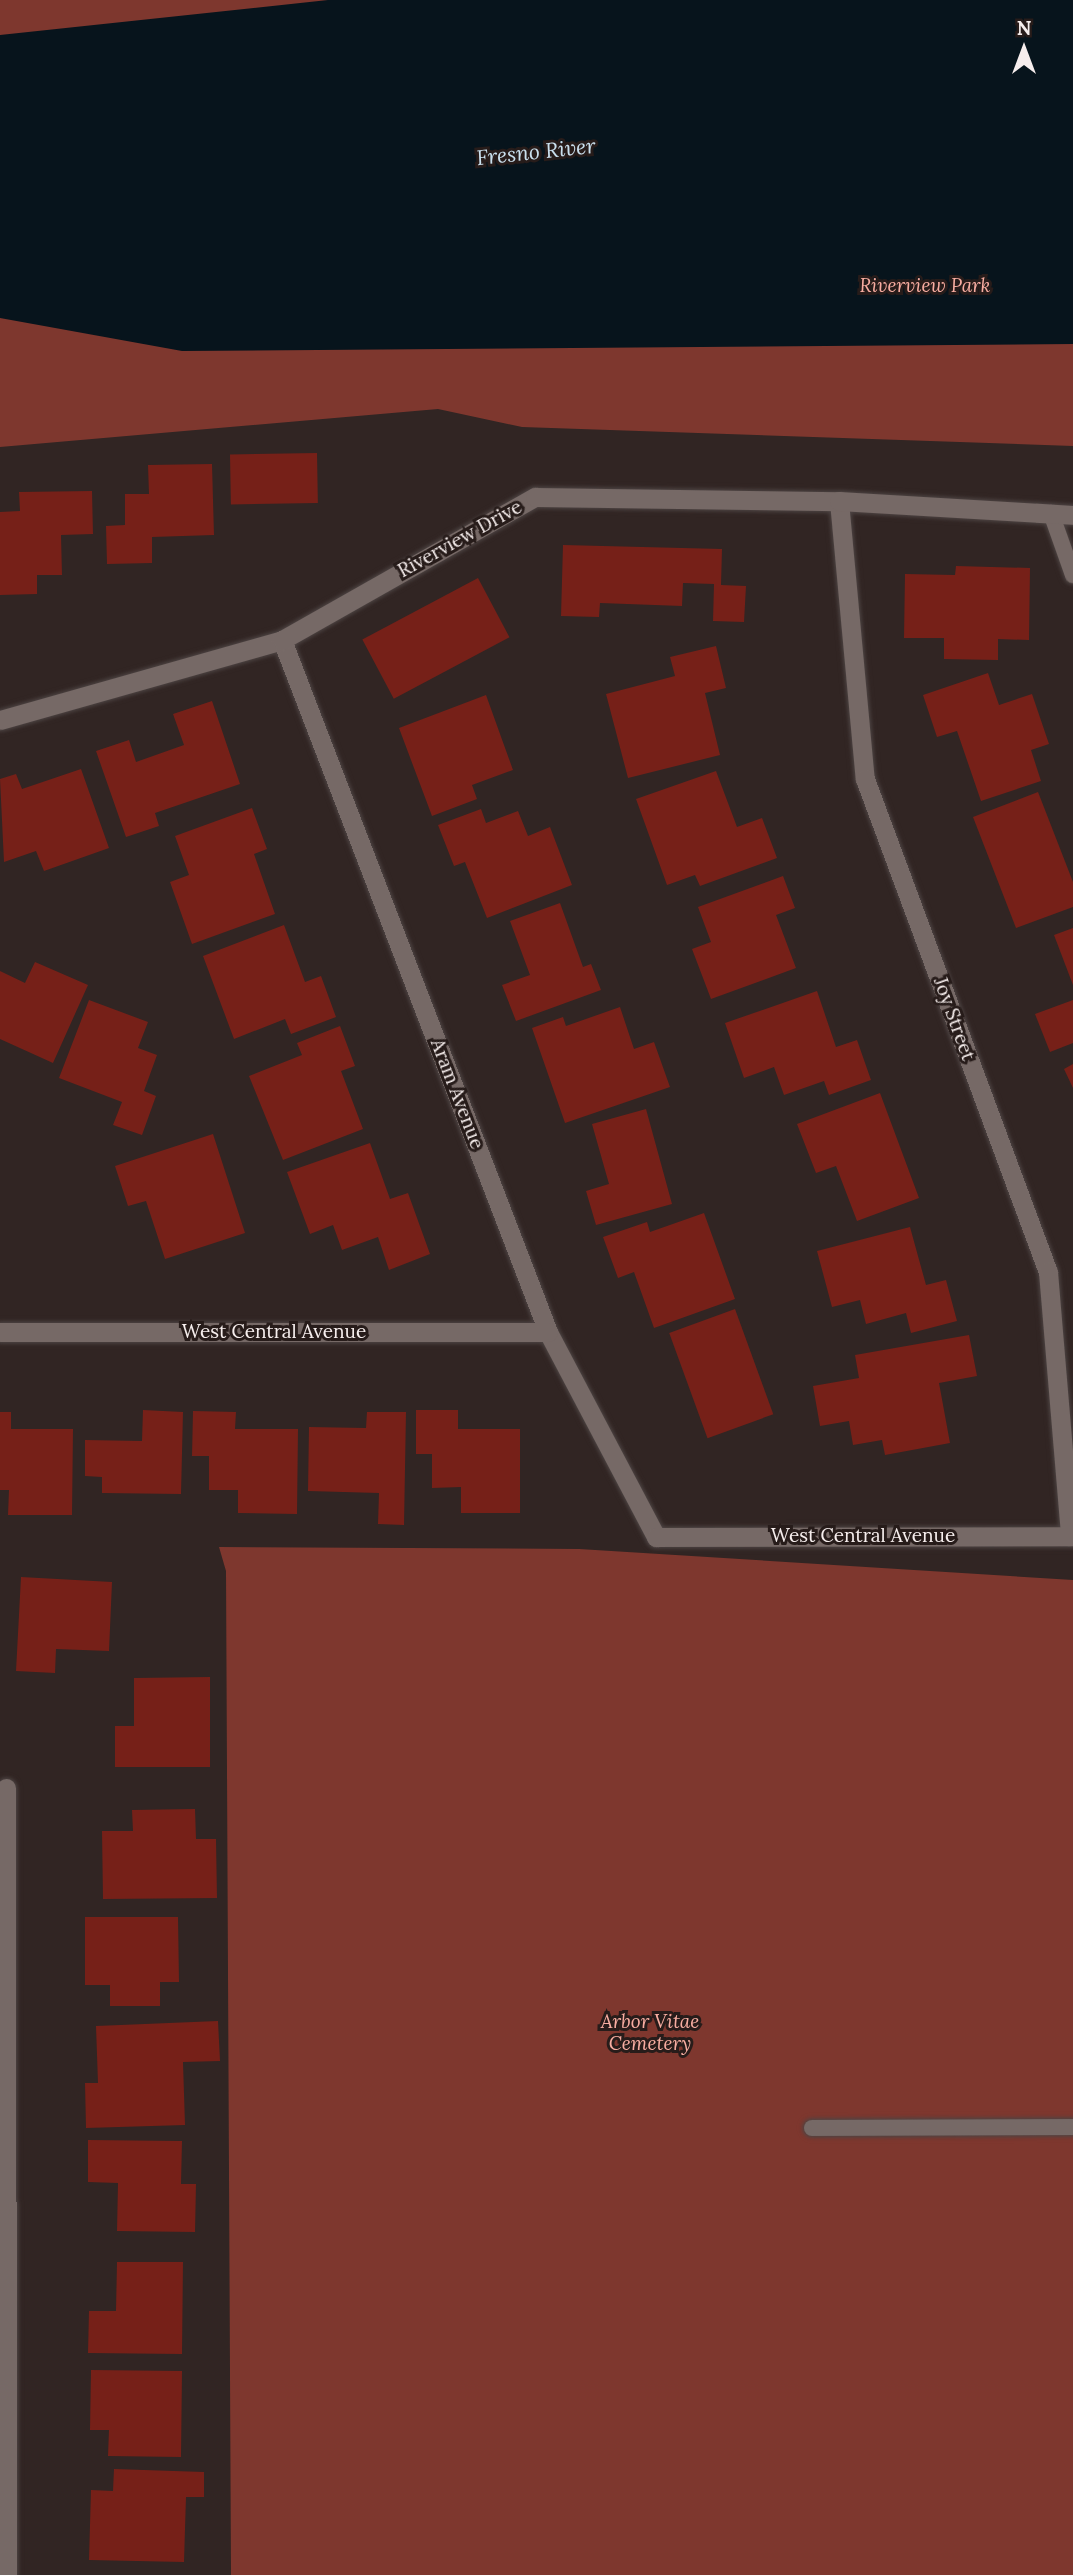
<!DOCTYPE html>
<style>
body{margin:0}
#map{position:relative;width:1073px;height:2575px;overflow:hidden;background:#312523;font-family:Lora,serif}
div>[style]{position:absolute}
.green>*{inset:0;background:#7e372e}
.water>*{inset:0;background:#07141c}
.building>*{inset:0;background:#762018;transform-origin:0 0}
.roads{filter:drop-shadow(0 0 2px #4d4443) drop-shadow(0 0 2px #4d4443)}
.service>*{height:16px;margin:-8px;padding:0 8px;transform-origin:8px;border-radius:8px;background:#766966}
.minor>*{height:19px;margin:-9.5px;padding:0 9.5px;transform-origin:9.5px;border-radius:9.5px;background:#766966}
span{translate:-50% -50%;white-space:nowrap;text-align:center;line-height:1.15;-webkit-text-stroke:6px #271c1a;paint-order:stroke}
.park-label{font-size:19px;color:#f8ada1;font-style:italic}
.street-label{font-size:19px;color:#f6eeed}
.water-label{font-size:21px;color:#cae0ee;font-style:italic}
.north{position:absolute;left:989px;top:14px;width:70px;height:70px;-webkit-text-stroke:5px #271c1a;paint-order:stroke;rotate:0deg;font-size:19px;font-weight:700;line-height:28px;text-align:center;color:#f6eeed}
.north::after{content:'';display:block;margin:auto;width:24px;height:32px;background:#f6eeed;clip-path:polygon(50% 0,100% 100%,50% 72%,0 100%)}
</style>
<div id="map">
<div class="green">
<div style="clip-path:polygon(0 0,1073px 0,1073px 446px,522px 427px,438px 409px,0 447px)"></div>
<div style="clip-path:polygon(219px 1547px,579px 1549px,1073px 1580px,1073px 2575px,231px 2575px,226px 1571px)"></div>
</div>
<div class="water">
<div style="clip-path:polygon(328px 0,1073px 0,1073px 344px,182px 351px,0 318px,0 35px)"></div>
</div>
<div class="building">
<div style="left:317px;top:453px;width:50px;height:87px;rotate:89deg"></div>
<div style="clip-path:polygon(212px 464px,214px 535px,152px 537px,152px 563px,107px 564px,106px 526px,125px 525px,125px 494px,149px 494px,148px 465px)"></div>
<div style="clip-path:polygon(92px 491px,93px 534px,61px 535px,62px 575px,37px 575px,37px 594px,0 595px,0 512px,20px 511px,19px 492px)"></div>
<div style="clip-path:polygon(563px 545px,722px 549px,721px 585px,746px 586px,744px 622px,713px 621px,714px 584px,683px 583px,682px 606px,600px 603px,599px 617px,561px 616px)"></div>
<div style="clip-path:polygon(956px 566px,1030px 568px,1029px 640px,998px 639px,998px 660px,944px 659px,944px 638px,904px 638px,905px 574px,955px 575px)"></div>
<div style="left:478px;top:578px;width:67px;height:131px;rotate:62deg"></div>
<div style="clip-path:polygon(716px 646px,726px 688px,705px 693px,720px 755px,628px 778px,606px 694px,675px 676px,670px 657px)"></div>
<div style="clip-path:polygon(988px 673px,999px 705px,1032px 694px,1049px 744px,1031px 750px,1041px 781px,981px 801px,957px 731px,937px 737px,923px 695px)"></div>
<div style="clip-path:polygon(486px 695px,513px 770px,472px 785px,477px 799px,432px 816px,399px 728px)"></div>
<div style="clip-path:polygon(212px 701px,240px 784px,155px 813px,159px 826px,126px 837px,96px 751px,129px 740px,136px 762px,184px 745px,173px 714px)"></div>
<div style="clip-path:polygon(81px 769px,109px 848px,44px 871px,36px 851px,4px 862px,0 779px,16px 774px,22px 789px)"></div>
<div style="clip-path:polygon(716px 771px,737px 827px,762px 818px,777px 858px,700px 886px,695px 875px,667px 885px,636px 799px)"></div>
<div style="clip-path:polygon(1038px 792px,1073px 882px,1073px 907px,1016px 928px,973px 817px)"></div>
<div style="clip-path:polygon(252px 808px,267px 849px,254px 854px,275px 914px,192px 944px,170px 882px,189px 875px,175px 836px)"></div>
<div style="clip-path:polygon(481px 809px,486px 823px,518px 811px,528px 836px,550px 827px,572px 885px,487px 918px,465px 862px,454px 866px,438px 825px)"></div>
<div style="clip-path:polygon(783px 876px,795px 908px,776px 915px,796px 968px,711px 999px,692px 949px,711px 942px,698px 907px)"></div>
<div style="clip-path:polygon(560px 903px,583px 967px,591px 964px,601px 990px,516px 1021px,502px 985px,530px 975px,510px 921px)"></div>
<div style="clip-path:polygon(284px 925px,305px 982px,321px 976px,336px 1017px,291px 1034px,285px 1019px,234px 1039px,203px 956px)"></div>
<div style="clip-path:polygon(1073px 928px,1073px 985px,1054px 935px)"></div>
<div style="clip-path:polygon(35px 962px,88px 985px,53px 1063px,0 1039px,0 971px,25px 983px)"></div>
<div style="clip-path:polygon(817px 991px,836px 1047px,857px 1040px,871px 1080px,829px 1095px,824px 1081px,784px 1095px,774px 1067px,744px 1078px,725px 1023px)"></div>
<div style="clip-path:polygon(89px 1000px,148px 1022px,138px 1048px,157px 1055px,144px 1091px,156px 1096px,142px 1135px,113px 1125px,122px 1102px,59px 1078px)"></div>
<div style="clip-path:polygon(1073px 1000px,1073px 1043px,1050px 1052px,1035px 1014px)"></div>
<div style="clip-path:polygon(620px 1007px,634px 1049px,654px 1042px,670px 1087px,565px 1123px,532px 1028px,563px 1017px,566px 1026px)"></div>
<div style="clip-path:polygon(340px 1026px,355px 1066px,341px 1071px,363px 1129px,283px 1160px,249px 1076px,302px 1055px,297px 1043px)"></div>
<div style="clip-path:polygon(1073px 1064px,1073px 1088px,1064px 1069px)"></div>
<div style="clip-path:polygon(880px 1093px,919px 1198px,857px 1221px,836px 1166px,816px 1173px,797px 1124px)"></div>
<div style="clip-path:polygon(646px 1109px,672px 1204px,596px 1225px,586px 1191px,609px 1184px,592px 1124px)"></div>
<div style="clip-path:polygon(213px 1134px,245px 1233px,165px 1259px,146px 1201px,128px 1206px,115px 1166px)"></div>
<div style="clip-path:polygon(370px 1143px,390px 1199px,408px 1193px,430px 1254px,389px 1270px,378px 1237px,342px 1250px,333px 1225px,310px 1234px,287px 1172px)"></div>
<div style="clip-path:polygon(704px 1213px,735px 1299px,654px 1328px,634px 1272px,618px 1278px,603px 1237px,647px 1222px,650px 1232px)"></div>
<div style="clip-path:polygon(910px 1227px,926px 1285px,946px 1280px,957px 1321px,911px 1333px,906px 1313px,866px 1324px,860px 1300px,832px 1307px,817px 1251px)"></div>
<div style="left:735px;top:1309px;width:112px;height:70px;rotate:70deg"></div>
<div style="clip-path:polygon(969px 1335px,977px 1376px,939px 1383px,950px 1443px,885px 1455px,882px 1440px,853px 1445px,849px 1421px,820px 1426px,813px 1386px,859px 1378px,855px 1355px)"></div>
<div style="clip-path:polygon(143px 1410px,183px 1412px,181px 1494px,102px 1493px,102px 1477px,85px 1476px,85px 1440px,142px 1441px)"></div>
<div style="clip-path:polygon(416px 1410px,458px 1410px,458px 1429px,520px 1429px,520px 1513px,461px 1513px,461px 1487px,432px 1488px,432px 1454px,416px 1454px)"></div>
<div style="clip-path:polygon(193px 1411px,236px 1412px,235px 1429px,298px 1429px,297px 1514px,238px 1513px,238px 1490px,209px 1490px,209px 1456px,192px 1456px)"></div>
<div style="clip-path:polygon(0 1412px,11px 1412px,11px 1429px,73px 1429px,72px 1515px,8px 1515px,9px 1490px,0 1490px)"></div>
<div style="clip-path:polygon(367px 1412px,406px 1412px,404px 1525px,378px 1524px,379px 1493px,308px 1491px,309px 1427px,366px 1428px)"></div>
<div style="clip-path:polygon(21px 1577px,112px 1582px,109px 1651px,56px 1649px,55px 1673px,16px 1671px)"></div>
<div style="clip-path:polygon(210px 1677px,210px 1767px,115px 1767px,115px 1726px,134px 1726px,134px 1678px)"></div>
<div style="clip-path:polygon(195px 1809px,196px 1839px,216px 1839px,217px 1898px,103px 1899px,102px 1831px,133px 1831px,132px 1810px)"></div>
<div style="clip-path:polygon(85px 1917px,178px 1917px,179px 1982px,160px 1982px,160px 2006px,110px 2006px,110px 1985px,85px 1985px)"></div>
<div style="clip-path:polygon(218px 2021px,220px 2061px,183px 2062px,185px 2125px,86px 2128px,85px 2083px,98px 2083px,96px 2026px)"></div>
<div style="clip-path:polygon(88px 2140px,182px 2141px,181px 2184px,196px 2184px,195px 2232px,117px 2231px,118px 2183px,88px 2182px)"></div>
<div style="clip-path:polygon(117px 2262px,183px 2262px,182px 2354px,88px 2353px,89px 2311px,116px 2311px)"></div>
<div style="clip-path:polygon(91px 2370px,182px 2371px,181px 2457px,108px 2456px,109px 2430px,90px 2430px)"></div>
<div style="clip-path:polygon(114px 2469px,204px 2472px,204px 2497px,186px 2497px,184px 2562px,89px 2560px,91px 2490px,113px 2491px)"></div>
</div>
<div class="roads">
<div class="service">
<div style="left:1051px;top:513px;width:66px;rotate:70.5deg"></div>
<div style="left:812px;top:2128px;width:261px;rotate:-0.2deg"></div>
</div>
<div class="minor">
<div style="left:839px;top:501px;width:279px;rotate:84.7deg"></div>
<div style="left:865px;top:779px;width:526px;rotate:69.64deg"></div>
<div style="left:1048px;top:1272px;width:265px;rotate:85.2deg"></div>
<div style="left:282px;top:640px;width:741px;rotate:68.97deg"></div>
<div style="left:548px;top:1332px;width:232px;rotate:62.2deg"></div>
<div style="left:656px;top:1537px;width:417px;rotate:-0.1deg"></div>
<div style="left:0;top:720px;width:293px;rotate:-15.8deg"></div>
<div style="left:282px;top:640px;width:291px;rotate:-29.5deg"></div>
<div style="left:535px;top:497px;width:304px;rotate:0.8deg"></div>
<div style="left:839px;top:501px;width:234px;rotate:3.4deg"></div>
<div style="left:0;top:1332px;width:548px"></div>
<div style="left:6px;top:1788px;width:787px;rotate:89.93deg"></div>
</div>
</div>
<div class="park-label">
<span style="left:925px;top:286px">Riverview Park</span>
<span style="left:650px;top:2033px">Arbor Vitae<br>Cemetery</span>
</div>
<div class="street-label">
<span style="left:460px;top:539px;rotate:-29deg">Riverview Drive</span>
<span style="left:954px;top:1019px;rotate:70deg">Joy Street</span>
<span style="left:457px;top:1094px;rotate:69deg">Aram Avenue</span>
<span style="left:274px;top:1332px">West Central Avenue</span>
<span style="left:863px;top:1536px">West Central Avenue</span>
</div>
<div class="water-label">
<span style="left:536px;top:152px;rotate:-6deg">Fresno River</span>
</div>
<div class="north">N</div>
</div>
